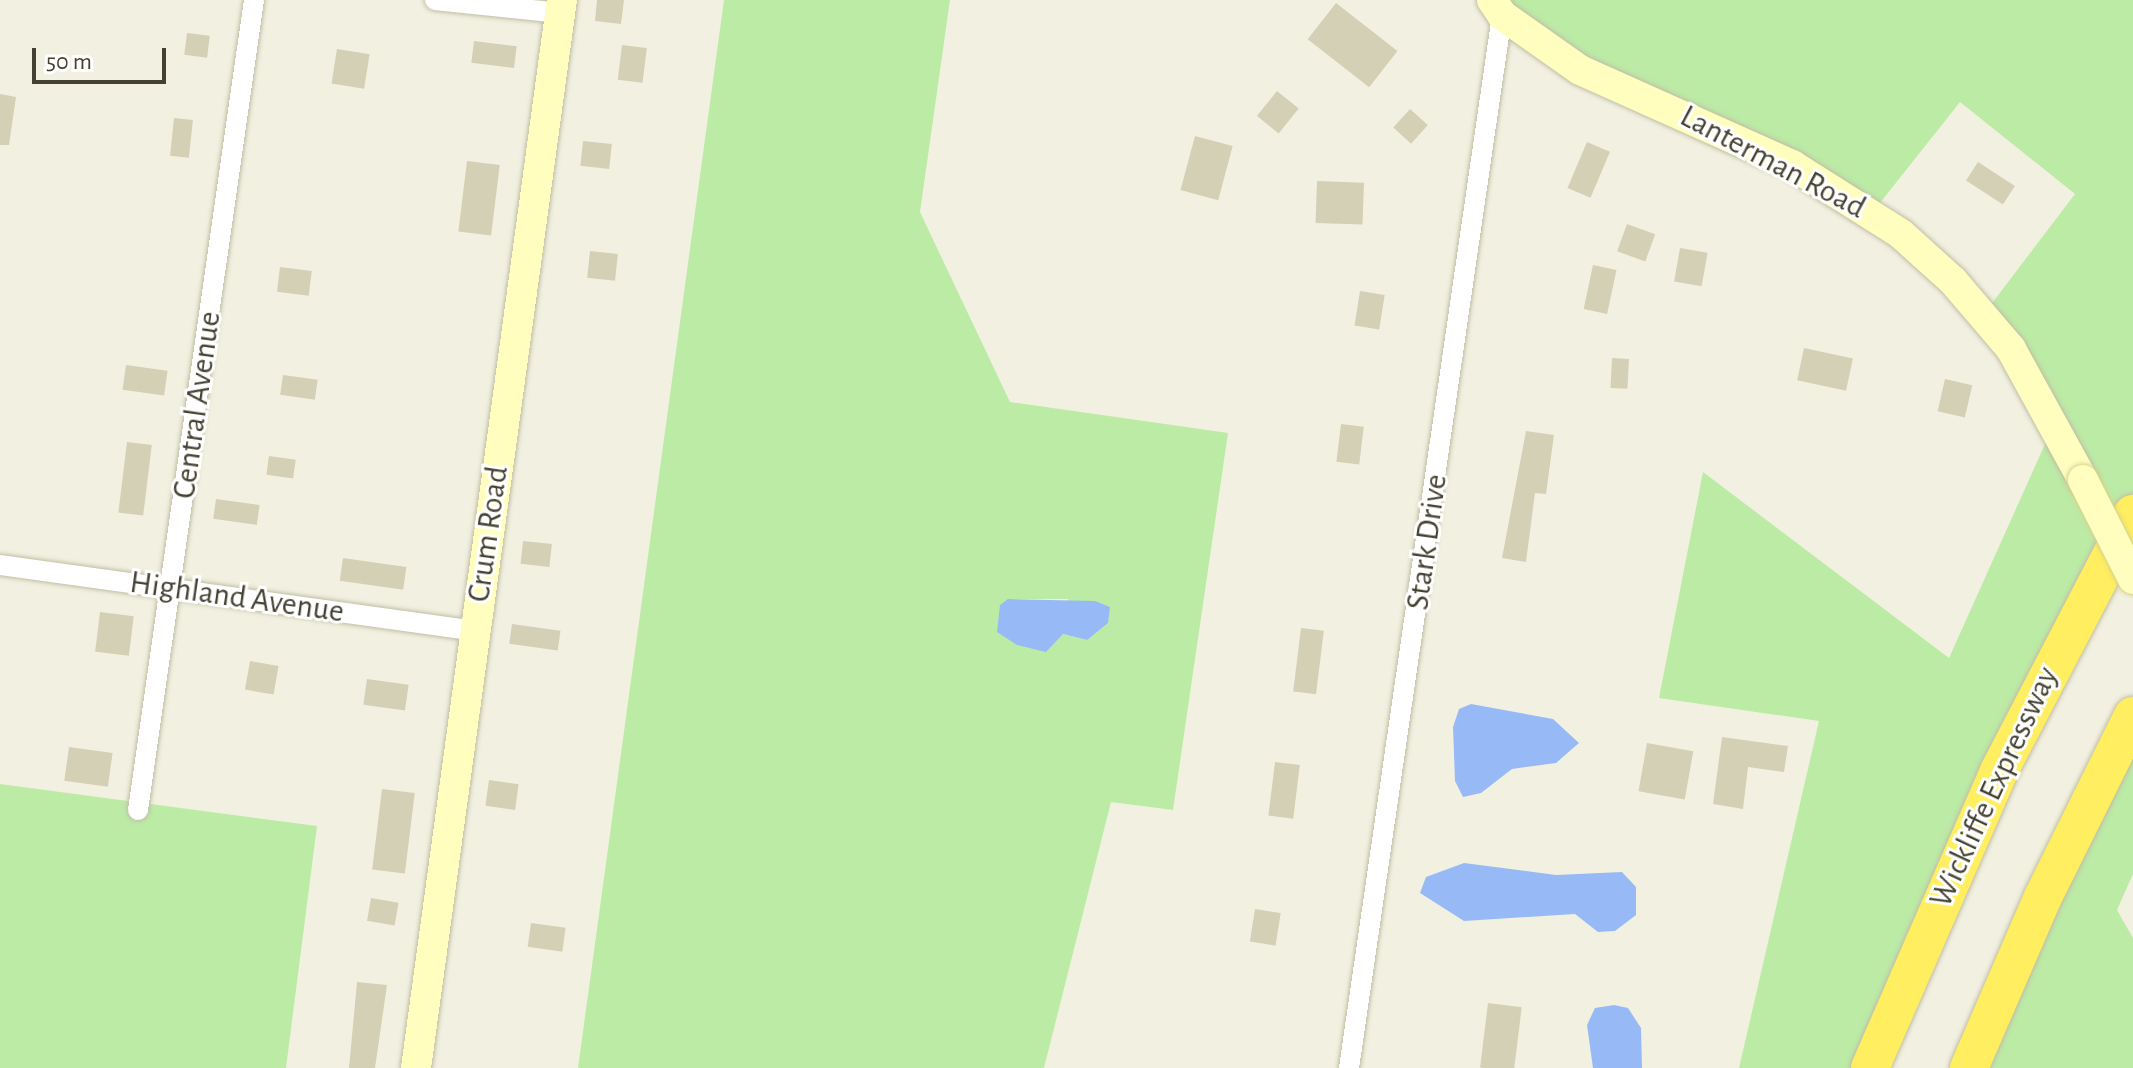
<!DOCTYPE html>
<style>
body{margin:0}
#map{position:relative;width:2133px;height:1068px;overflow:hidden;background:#f2f1e1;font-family:"Alegreya Sans",sans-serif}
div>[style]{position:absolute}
.green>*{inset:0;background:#bceba6}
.water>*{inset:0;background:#97baf6}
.building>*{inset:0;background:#d4d0b6;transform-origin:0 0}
.roads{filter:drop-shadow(0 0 2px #c1bea6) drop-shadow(0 0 2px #c1bea6)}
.street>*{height:20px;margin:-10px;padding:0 10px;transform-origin:10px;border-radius:10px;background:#fff}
.secondary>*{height:30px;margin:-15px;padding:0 15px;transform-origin:15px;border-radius:15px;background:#fffebf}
.highway>*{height:38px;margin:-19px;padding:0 19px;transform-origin:19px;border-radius:19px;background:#ffee60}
.bridges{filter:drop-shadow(0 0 2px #d6d38c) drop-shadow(0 0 2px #d6d38c)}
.secondary-bridge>*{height:30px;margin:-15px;padding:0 15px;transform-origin:15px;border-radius:15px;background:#fffebf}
span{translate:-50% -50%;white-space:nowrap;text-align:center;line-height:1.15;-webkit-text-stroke:6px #fff;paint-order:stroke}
.street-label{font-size:32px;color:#444132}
.scale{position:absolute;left:32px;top:48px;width:134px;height:36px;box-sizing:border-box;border:4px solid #444132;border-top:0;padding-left:10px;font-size:24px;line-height:28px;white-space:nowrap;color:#444132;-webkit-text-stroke:6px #fff;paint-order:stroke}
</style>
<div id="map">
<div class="green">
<div style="clip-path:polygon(evenodd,724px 0,950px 0,920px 212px,1010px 402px,1228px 433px,1173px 810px,1111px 802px,1044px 1068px,578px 1068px,724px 0,1008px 599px,1068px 599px,1087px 640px,1063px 634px,1008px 599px)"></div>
<div style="clip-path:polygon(1492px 0,2133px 0,2133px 514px,1870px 1068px,1739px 1068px,1819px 721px,1659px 698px,1703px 472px,1949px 658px,2054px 424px,1983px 315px,2075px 194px,1960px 102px,1872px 213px,1580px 70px)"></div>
<div style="clip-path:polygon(2133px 716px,2133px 874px,2117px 910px,2133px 938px,2133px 1068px,1969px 1068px)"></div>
<div style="clip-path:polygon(0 784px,317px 826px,286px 1068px,0 1068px)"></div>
</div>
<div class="water">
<div style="clip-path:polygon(1008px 599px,1095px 601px,1110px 607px,1108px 623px,1087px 640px,1063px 634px,1046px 652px,1017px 645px,997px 632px,1000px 605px)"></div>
<div style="clip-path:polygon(1471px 704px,1553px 719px,1579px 743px,1556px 763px,1512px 769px,1481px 793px,1463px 797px,1455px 781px,1453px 727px,1459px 709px)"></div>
<div style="clip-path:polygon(1464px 863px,1556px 875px,1622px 872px,1636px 887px,1636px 915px,1615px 931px,1598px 932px,1575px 914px,1464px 921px,1420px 893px,1426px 877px)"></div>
<div style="clip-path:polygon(1614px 1005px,1628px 1008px,1641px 1028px,1642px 1068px,1593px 1068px,1587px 1025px,1595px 1008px)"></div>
</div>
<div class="building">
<div style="clip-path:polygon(597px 0,624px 0,621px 24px,595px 21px)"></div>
<div style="left:1336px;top:3px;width:78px;height:46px;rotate:38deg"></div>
<div style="left:187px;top:33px;width:23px;height:22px;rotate:7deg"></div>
<div style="left:474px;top:41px;width:43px;height:22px;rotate:7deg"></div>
<div style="left:622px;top:45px;width:25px;height:35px;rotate:7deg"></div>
<div style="left:337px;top:49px;width:33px;height:35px;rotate:9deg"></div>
<div style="left:1277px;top:91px;width:28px;height:32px;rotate:39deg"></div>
<div style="clip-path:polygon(0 94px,16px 97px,9px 145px,0 145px)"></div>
<div style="left:1410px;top:109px;width:24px;height:25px;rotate:42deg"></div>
<div style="left:174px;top:118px;width:19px;height:38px;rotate:6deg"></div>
<div style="left:1195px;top:136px;width:39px;height:56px;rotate:15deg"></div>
<div style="left:583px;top:141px;width:29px;height:25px;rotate:6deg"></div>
<div style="left:1587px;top:142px;width:25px;height:50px;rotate:23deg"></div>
<div style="left:467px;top:161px;width:33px;height:71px;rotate:7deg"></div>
<div style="left:1978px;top:162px;width:44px;height:22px;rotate:33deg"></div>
<div style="left:1317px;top:181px;width:47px;height:42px;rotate:2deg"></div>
<div style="left:1627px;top:224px;width:30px;height:29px;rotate:20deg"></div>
<div style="left:1680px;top:248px;width:28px;height:34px;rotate:10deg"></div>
<div style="left:590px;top:251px;width:28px;height:27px;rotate:6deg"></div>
<div style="left:1593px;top:265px;width:24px;height:45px;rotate:12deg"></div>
<div style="left:280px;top:267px;width:32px;height:25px;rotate:7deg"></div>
<div style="left:1360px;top:291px;width:25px;height:35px;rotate:9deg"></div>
<div style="left:1804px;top:348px;width:50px;height:33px;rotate:12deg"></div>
<div style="left:1612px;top:358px;width:17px;height:30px;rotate:3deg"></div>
<div style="left:126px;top:365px;width:42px;height:25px;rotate:8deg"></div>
<div style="left:283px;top:375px;width:35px;height:20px;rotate:8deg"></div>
<div style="left:1945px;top:379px;width:28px;height:33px;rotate:13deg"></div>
<div style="left:1341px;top:424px;width:23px;height:38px;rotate:7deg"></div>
<div style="clip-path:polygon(1526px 431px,1554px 435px,1546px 494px,1535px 493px,1526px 562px,1502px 558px)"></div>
<div style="left:127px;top:442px;width:25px;height:71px;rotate:7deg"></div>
<div style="left:269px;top:456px;width:27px;height:19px;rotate:8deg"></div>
<div style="left:216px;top:499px;width:44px;height:20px;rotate:8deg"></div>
<div style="left:523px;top:541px;width:29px;height:23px;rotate:6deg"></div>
<div style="left:343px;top:558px;width:64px;height:23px;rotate:8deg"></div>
<div style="left:100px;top:612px;width:34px;height:40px;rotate:7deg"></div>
<div style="left:512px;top:624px;width:49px;height:20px;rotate:8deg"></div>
<div style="left:1301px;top:628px;width:23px;height:64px;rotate:7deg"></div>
<div style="left:250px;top:661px;width:29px;height:29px;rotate:10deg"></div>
<div style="left:367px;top:679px;width:42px;height:26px;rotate:8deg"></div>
<div style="clip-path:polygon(1722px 737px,1788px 746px,1784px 772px,1748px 767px,1743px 809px,1713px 804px)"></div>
<div style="left:1647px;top:743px;width:47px;height:49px;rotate:10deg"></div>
<div style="left:69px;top:747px;width:44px;height:34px;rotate:8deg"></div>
<div style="left:1275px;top:762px;width:25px;height:54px;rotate:7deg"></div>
<div style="left:489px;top:780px;width:30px;height:26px;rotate:8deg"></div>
<div style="left:382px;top:789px;width:33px;height:81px;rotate:7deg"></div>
<div style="left:371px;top:898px;width:28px;height:23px;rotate:10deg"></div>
<div style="left:1255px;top:909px;width:26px;height:33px;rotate:9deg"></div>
<div style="left:531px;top:923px;width:35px;height:24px;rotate:8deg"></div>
<div style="clip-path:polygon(357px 982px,387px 985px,375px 1068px,349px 1068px)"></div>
<div style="left:1488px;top:1003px;width:34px;height:65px;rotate:7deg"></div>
</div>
<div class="roads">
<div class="street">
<div style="left:435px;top:0;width:126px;rotate:5.9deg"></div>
<div style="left:0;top:565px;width:479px;rotate:7.9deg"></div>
<div style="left:138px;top:810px;width:818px;rotate:-81.85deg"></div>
<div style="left:1349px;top:1068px;width:1064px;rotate:-81.73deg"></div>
</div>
<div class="secondary">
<div style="left:1492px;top:0;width:18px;rotate:56deg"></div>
<div style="left:1502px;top:15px;width:95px;rotate:35.2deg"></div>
<div style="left:1580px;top:70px;width:232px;rotate:24.1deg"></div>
<div style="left:1792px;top:165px;width:129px;rotate:32.3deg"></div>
<div style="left:1901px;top:234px;width:70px;rotate:42.1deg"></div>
<div style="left:1953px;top:281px;width:89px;rotate:49.5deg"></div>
<div style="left:2011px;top:349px;width:149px;rotate:61.2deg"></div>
<div style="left:416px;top:1068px;width:1078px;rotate:-82.22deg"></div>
</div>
<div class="highway">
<div style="left:1870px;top:1068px;width:324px;rotate:-66.5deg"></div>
<div style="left:1999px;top:771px;width:290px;rotate:-62.5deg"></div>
<div style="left:1969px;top:1068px;width:186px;rotate:-66.6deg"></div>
<div style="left:2043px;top:897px;width:202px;rotate:-63.6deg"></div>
</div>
</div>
<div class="bridges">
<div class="secondary-bridge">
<div style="left:2083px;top:480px;width:111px;rotate:63.2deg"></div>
</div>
</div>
<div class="street-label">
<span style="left:1773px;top:162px;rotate:28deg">Lanterman Road</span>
<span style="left:197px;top:405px;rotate:-82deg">Central Avenue</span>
<span style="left:488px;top:534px;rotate:-82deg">Crum Road</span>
<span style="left:1427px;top:542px;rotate:-82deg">Stark Drive</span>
<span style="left:237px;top:597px;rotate:8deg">Highland Avenue</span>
<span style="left:1994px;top:787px;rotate:-65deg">Wickliffe Expressway</span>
</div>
<div class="scale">50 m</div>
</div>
